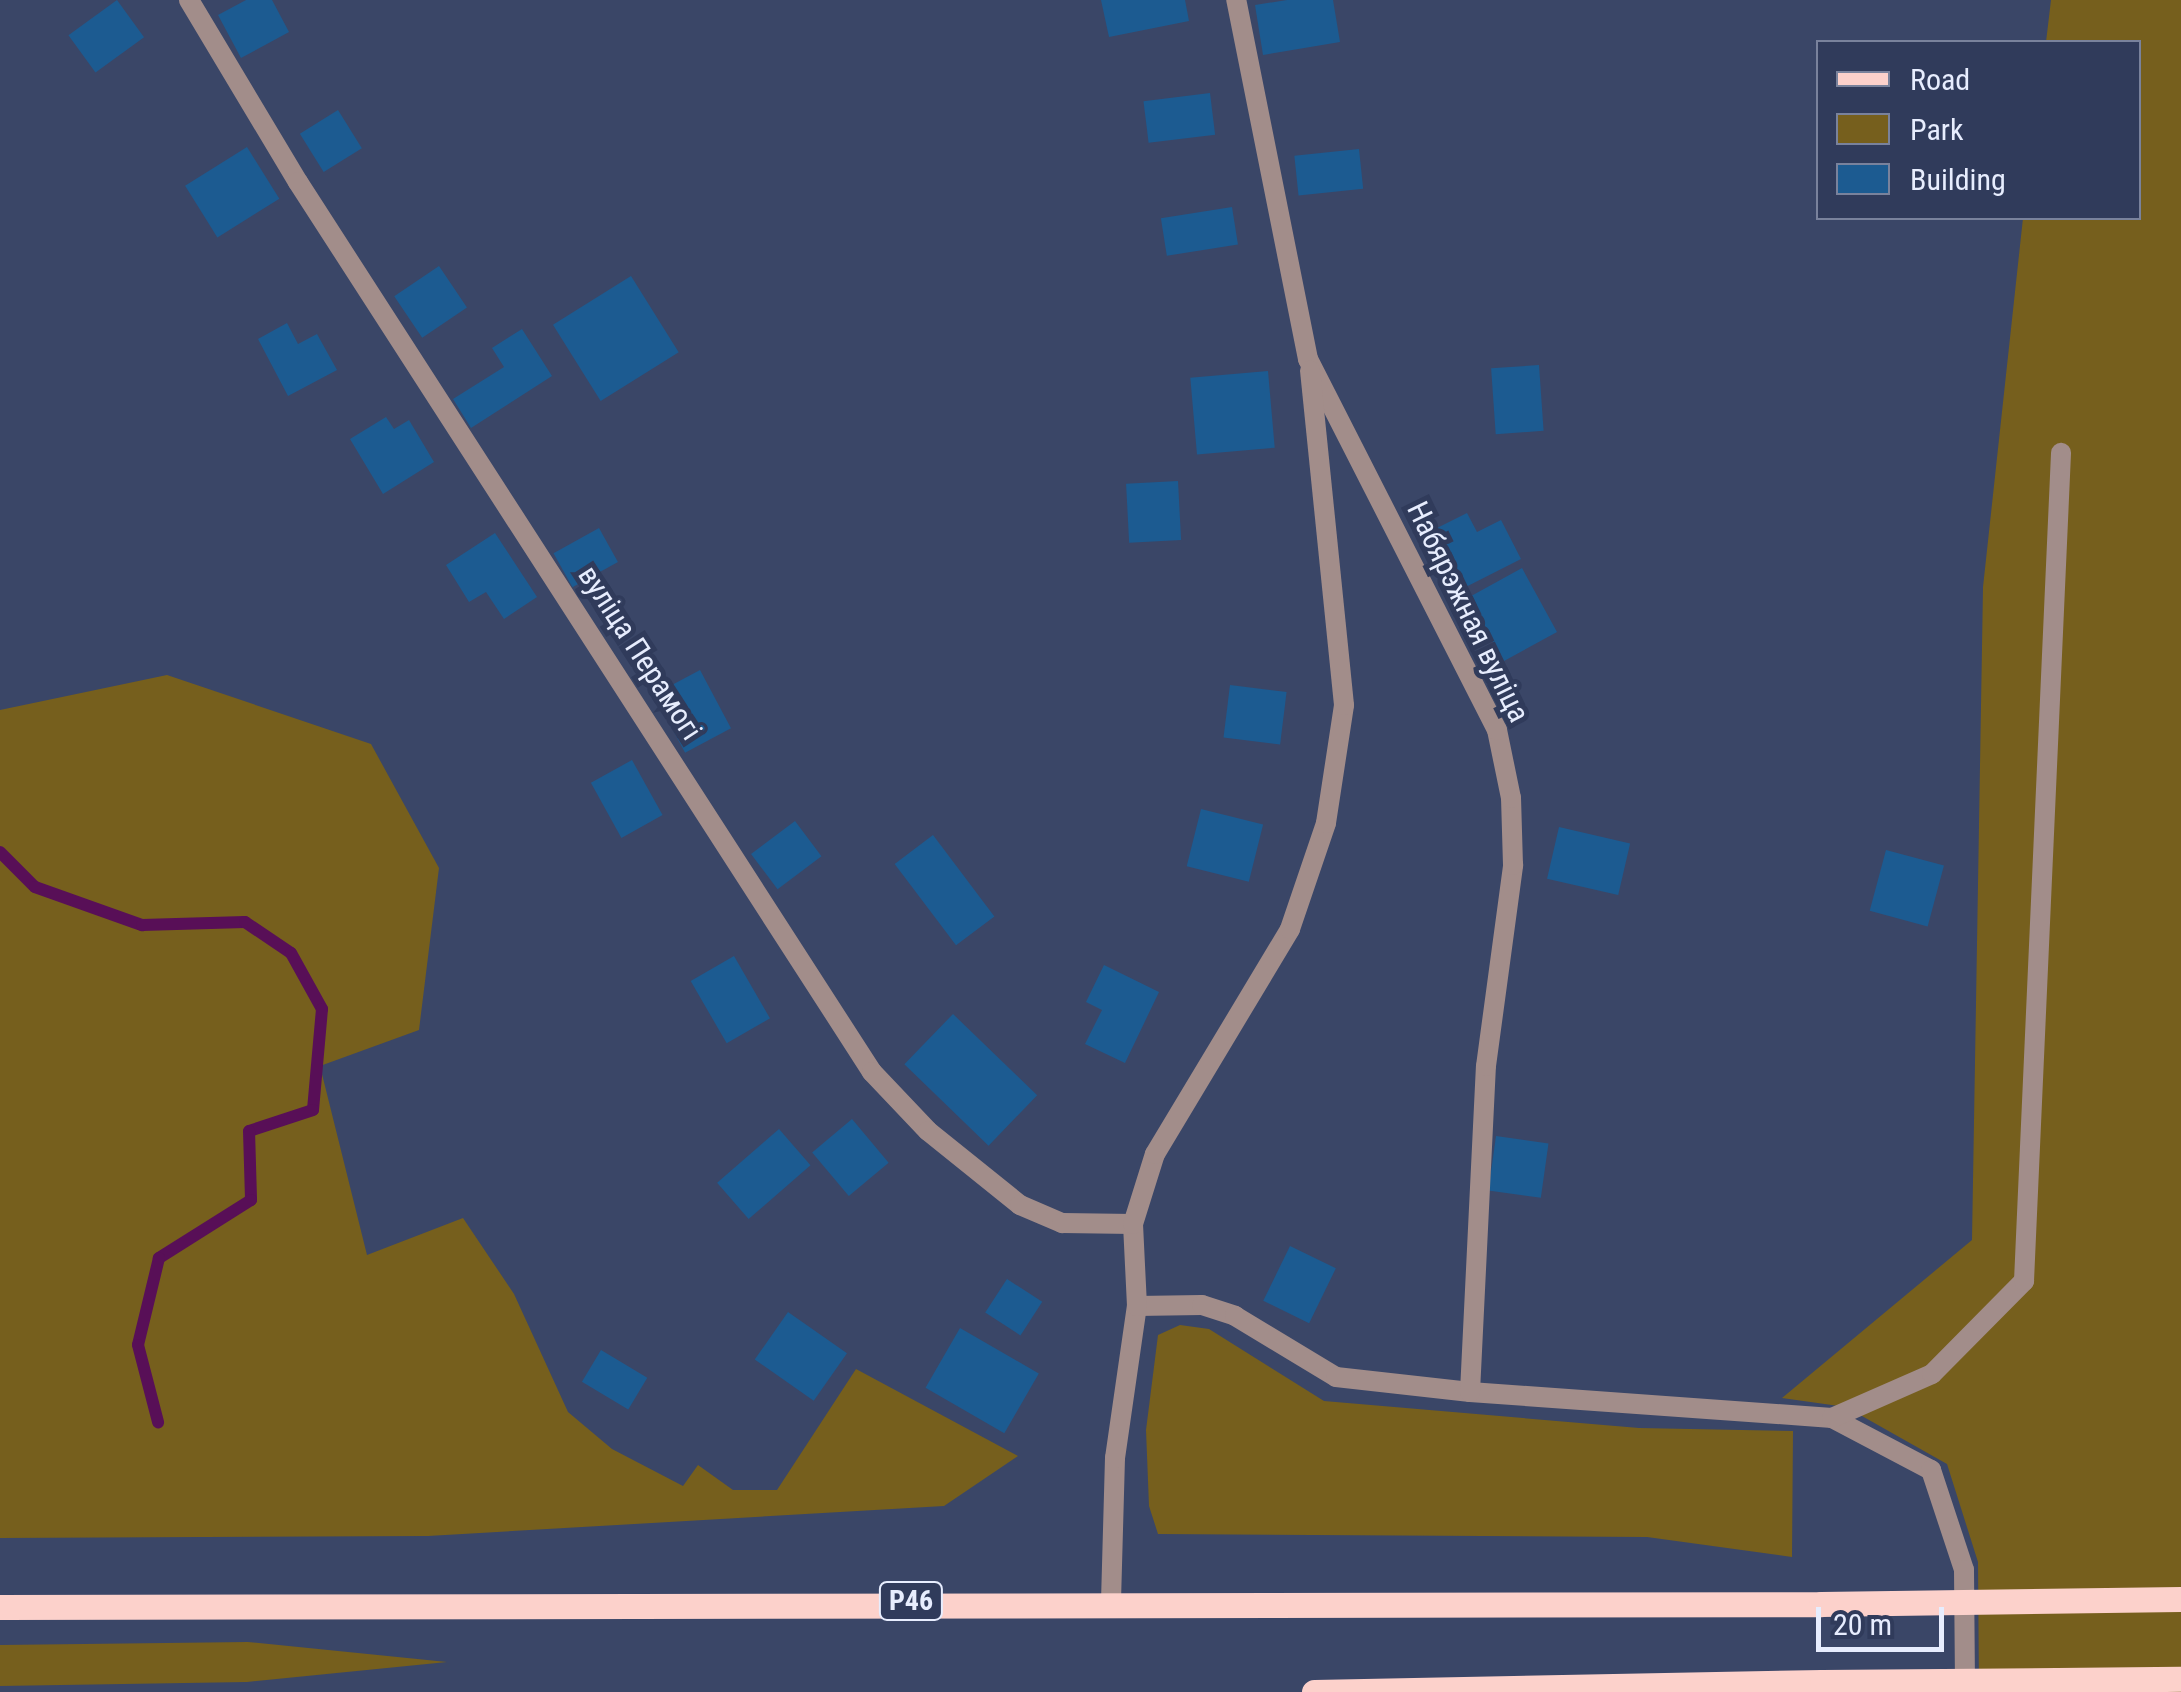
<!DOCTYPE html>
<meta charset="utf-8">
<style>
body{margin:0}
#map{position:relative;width:2181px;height:1692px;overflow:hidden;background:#3a4667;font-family:"Roboto Condensed",sans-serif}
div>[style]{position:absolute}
.green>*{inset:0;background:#765f1d}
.stream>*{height:12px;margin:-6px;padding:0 6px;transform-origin:6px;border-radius:6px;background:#580f57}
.building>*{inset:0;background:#1c5b91;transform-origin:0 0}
.service>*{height:20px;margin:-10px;padding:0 10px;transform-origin:10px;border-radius:10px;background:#a28d8a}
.minor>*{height:20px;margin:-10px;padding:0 10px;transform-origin:10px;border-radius:10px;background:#a28d8a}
.primary>*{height:25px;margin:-12.5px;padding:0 12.5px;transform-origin:12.5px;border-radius:12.5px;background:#fcd1cb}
.primary-bridge>*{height:25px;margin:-12.5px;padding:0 12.5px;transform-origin:12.5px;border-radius:12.5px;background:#fcd1cb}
span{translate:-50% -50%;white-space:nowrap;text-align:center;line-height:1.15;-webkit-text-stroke:10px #303b5b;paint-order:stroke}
.shield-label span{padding:2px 8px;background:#303b5b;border:2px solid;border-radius:8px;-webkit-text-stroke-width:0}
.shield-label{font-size:28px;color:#e7edfe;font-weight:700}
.street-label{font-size:30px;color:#e7edfe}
.legend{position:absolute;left:1816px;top:40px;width:325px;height:180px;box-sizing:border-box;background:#303b5b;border:2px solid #79829c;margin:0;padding:12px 18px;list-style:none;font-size:30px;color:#e7edfe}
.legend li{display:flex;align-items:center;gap:20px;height:50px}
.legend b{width:50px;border:2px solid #79829c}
.scale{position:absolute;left:1816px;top:1607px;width:128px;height:45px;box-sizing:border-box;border:5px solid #e7edfe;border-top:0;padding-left:12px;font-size:30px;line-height:35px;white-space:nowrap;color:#e7edfe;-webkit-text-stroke:8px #303b5b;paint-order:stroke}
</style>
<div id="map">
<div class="green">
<div style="clip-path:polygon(2051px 0,2181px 0,2181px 1692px,1979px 1692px,1978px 1562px,1947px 1464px,1846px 1407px,1782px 1398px,1972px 1240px,1983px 587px,2023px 218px,2138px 218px,2138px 42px,2046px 42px)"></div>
<div style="clip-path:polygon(167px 675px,371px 744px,439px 868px,419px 1030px,320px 1066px,367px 1255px,463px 1218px,514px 1294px,568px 1412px,612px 1449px,683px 1486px,698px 1465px,733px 1490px,777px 1490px,856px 1369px,1018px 1456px,944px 1506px,428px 1536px,0 1538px,0 710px)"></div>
<div style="clip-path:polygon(1180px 1325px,1209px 1329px,1324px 1401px,1639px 1428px,1793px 1431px,1792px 1557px,1647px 1537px,1158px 1534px,1149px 1506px,1146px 1430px,1158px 1335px)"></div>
<div style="clip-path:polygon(248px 1642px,447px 1662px,247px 1682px,0 1686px,0 1645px)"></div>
</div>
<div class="stream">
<div style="left:0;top:852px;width:49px;rotate:45deg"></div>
<div style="left:35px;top:887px;width:114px;rotate:19.6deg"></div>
<div style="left:142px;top:925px;width:103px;rotate:-1.7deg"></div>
<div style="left:245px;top:922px;width:55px;rotate:34deg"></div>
<div style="left:291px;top:953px;width:64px;rotate:61deg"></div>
<div style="left:322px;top:1009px;width:101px;rotate:95.1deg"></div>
<div style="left:313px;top:1110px;width:67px;rotate:161.8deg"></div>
<div style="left:249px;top:1131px;width:69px;rotate:88.3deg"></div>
<div style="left:251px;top:1200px;width:109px;rotate:147.8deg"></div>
<div style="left:159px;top:1258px;width:89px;rotate:103.6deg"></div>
<div style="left:138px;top:1345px;width:80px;rotate:75.4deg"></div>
</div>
<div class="building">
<div style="left:117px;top:0;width:46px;height:60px;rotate:54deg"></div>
<div style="clip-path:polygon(246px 0,272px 0,289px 32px,241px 58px,218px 15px)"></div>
<div style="clip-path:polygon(1101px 0,1185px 0,1189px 21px,1109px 37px)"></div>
<div style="clip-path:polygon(1287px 0,1333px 0,1340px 42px,1263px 55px,1255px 5px)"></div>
<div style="left:1210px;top:93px;width:42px;height:67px;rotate:83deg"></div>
<div style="left:338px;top:110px;width:45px;height:45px;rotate:58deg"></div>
<div style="left:247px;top:147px;width:61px;height:73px;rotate:58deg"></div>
<div style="left:1359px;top:149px;width:40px;height:65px;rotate:84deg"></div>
<div style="left:1232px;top:207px;width:38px;height:72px;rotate:81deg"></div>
<div style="left:439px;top:266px;width:50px;height:54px;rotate:56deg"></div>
<div style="left:631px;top:276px;width:90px;height:92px;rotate:58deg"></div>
<div style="clip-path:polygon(287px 323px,298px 344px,317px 334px,337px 370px,288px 396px,258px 339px)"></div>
<div style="clip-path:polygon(522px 329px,552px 376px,471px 428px,453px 399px,504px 367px,492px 348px)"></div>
<div style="left:1539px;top:365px;width:66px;height:48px;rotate:86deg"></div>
<div style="left:1268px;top:371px;width:77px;height:78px;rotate:85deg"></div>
<div style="clip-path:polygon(386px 417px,394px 429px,409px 420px,434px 462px,383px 494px,350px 439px)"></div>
<div style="left:1178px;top:481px;width:59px;height:52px;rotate:87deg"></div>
<div style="clip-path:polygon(1467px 513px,1477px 532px,1501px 520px,1521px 559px,1448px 596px,1419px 537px)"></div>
<div style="left:599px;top:528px;width:39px;height:52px;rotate:61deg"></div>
<div style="clip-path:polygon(495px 533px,537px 597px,504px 619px,486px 592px,469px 602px,446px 565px)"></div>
<div style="clip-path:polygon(1522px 568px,1557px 632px,1504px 661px,1490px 636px,1474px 644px,1453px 606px)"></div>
<div style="left:700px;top:670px;width:66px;height:52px;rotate:62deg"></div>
<div style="left:1230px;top:685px;width:57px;height:53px;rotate:7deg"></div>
<div style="left:632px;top:760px;width:63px;height:47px;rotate:61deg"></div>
<div style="left:1201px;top:809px;width:64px;height:59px;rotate:14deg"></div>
<div style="left:795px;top:821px;width:44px;height:55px;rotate:53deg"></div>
<div style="left:1559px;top:827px;width:73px;height:53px;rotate:13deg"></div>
<div style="left:933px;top:835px;width:102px;height:48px;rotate:53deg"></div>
<div style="left:1886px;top:850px;width:60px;height:63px;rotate:15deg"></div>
<div style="left:734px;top:956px;width:72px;height:50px;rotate:60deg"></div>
<div style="clip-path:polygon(1104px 965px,1159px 992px,1125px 1063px,1085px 1044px,1102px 1010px,1086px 1002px)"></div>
<div style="left:953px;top:1014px;width:117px;height:70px;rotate:44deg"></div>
<div style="left:852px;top:1119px;width:57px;height:52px;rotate:50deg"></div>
<div style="left:779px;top:1129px;width:48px;height:82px;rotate:49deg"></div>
<div style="left:1496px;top:1136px;width:53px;height:55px;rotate:8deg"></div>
<div style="left:1290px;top:1246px;width:51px;height:61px;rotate:26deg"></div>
<div style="left:1007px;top:1279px;width:42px;height:40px;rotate:33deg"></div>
<div style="left:788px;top:1312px;width:72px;height:58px;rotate:35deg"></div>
<div style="left:960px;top:1328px;width:91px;height:69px;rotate:30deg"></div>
<div style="left:601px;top:1350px;width:54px;height:37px;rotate:31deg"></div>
</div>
<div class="service">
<div style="left:1470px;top:1392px;width:363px;rotate:4.1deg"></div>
<div style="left:1832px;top:1418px;width:112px;rotate:27.7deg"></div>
<div style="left:1931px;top:1470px;width:105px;rotate:71.7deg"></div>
<div style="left:1964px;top:1570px;width:122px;rotate:89.5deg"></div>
<div style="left:1832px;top:1418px;width:109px;rotate:-23.7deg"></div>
<div style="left:1932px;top:1374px;width:131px;rotate:-45.3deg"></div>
<div style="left:2024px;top:1281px;width:829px;rotate:-87.44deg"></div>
</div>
<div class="minor">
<div style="left:189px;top:0;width:212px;rotate:59.1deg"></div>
<div style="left:298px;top:182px;width:1059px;rotate:57.18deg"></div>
<div style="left:872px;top:1072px;width:81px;rotate:46.5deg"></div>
<div style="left:928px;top:1131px;width:118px;rotate:38.8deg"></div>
<div style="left:1020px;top:1205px;width:46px;rotate:23.2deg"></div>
<div style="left:1062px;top:1223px;width:71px;rotate:0.8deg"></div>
<div style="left:1137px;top:1306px;width:65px;rotate:-0.9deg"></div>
<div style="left:1202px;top:1305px;width:35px;rotate:18deg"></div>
<div style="left:1235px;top:1316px;width:118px;rotate:31.1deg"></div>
<div style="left:1336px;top:1377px;width:135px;rotate:6.4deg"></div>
<div style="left:1470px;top:1392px;width:326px;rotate:-87.2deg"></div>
<div style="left:1486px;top:1066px;width:203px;rotate:-82.3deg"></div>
<div style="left:1513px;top:865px;width:67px;rotate:-91.7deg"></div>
<div style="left:1511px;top:798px;width:69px;rotate:-101.6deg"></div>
<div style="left:1497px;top:730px;width:416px;rotate:-117deg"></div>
<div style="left:1308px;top:359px;width:366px;rotate:-101.3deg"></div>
<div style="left:1111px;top:1601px;width:143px;rotate:-88.4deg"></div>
<div style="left:1115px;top:1458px;width:154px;rotate:-81.8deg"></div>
<div style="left:1137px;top:1306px;width:82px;rotate:-92.8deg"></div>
<div style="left:1133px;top:1224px;width:73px;rotate:-72.6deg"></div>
<div style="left:1155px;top:1154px;width:262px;rotate:-59deg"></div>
<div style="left:1290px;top:929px;width:112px;rotate:-71.2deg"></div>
<div style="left:1326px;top:823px;width:119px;rotate:-81.3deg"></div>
<div style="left:1344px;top:705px;width:336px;rotate:-95.8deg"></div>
</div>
<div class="primary">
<div style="left:0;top:1607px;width:1821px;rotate:-0.09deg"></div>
<div style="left:1314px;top:1692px;width:508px;rotate:-1.13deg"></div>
</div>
<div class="primary-bridge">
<div style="left:1821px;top:1604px;width:360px;rotate:-0.8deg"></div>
<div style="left:1822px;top:1682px;width:359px;rotate:-0.5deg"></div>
</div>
<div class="shield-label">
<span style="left:911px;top:1601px">Р46</span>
</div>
<div class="street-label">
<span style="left:1468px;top:612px;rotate:64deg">Набярэжная вуліца</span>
<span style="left:640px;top:653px;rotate:57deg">вуліца Перамогі</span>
</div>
<ul class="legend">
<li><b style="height:12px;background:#fcd1cb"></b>Road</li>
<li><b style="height:28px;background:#765f1d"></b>Park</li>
<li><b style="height:28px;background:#1c5b91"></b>Building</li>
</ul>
<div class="scale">20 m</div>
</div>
